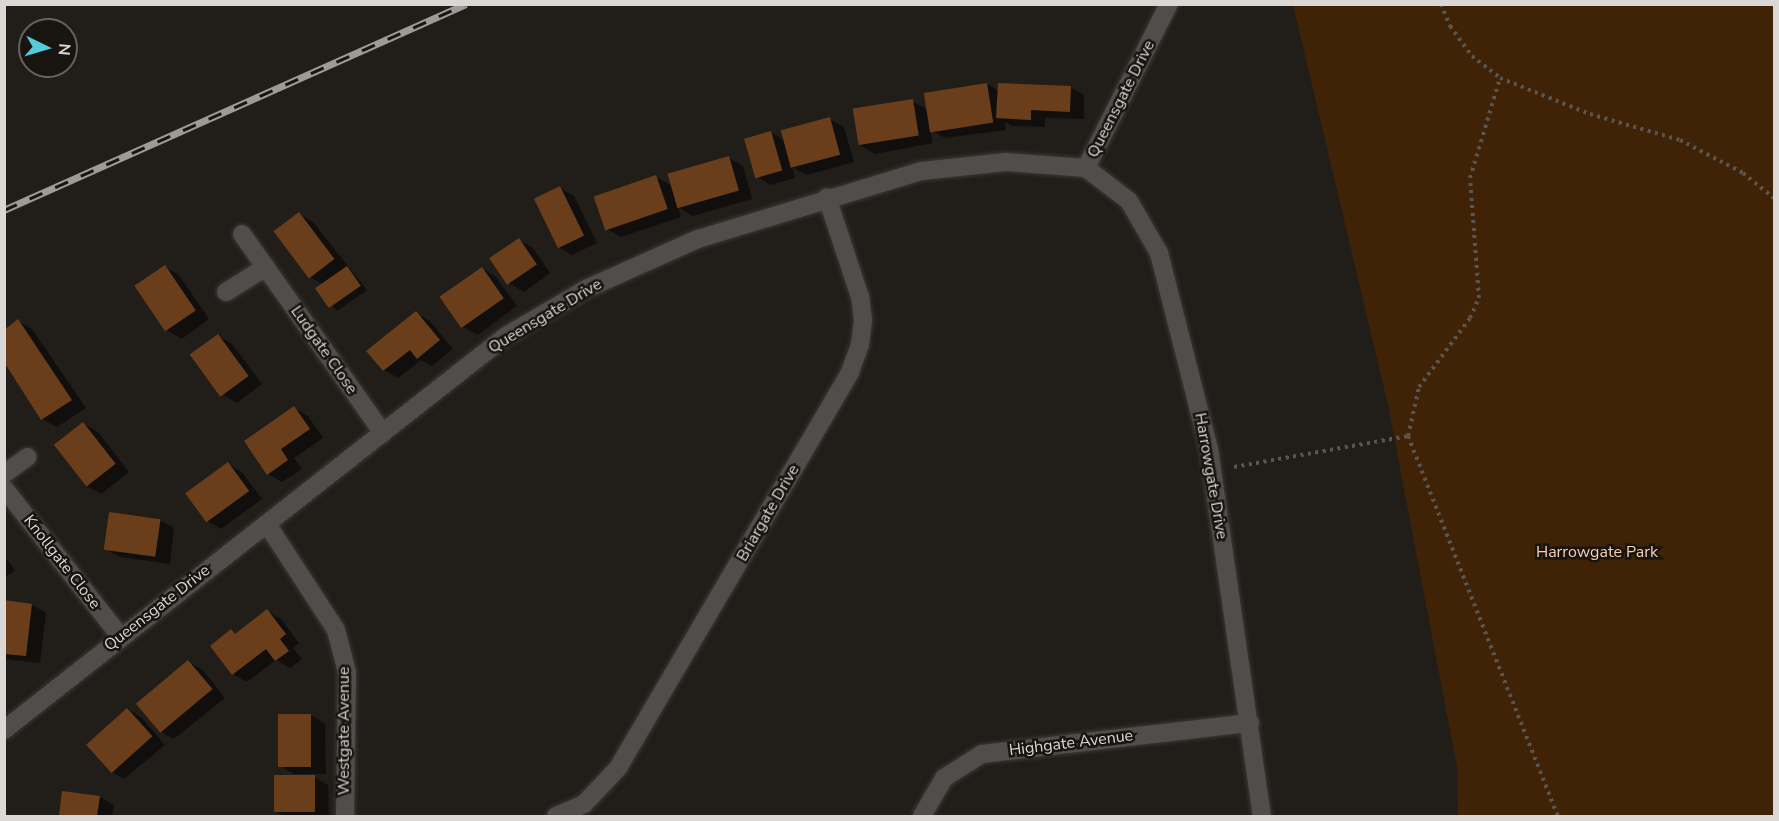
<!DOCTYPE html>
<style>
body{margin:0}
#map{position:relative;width:1779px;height:821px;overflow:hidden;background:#211d19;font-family:"Nunito Sans",sans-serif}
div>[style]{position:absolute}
.green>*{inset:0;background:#402207}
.shadow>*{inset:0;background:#0007}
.building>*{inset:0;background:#6a3e1b;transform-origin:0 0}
.path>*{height:4px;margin-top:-2px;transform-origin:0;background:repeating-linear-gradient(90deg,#595551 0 3px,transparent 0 7.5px)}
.roads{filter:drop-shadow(0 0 2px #3b3733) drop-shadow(0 0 2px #3b3733)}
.minor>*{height:18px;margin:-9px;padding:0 9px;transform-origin:9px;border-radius:9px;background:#504d4c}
.rail>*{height:7px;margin-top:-3.5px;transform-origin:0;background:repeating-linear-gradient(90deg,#181410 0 14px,#9e9a98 0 28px);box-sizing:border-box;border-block:2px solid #9e9a98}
span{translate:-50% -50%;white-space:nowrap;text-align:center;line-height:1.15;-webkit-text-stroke:5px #181410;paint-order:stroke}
.street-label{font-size:16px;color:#dad7d5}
.park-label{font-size:16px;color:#faceb0}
.frame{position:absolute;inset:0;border:6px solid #dad7d5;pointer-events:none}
.north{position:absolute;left:18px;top:18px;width:60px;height:60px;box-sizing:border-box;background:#181410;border:2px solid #66625f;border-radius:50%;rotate:95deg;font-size:16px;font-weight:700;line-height:24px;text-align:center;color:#dad7d5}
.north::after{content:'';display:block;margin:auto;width:21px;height:27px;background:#53cbda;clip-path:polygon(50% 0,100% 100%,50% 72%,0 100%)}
</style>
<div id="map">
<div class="green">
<div style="clip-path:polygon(1293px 5px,1774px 5px,1774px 816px,1458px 816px,1457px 767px,1388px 405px)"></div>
</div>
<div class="shadow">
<div style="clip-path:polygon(987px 84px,999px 91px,1070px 87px,1084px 95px,1084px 119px,1045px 118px,1045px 127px,1012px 126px,1005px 122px,1006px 130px,945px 138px,930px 130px,933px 143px,875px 154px,861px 146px,912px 101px,928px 110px)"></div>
<div style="clip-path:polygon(830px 119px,844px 127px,854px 162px,807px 175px,792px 167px,795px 178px,770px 185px,756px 176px,771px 132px,785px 141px)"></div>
<div style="clip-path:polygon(729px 158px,743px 166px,752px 199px,693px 216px,678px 207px,681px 217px,621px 237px,607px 229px,656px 177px,673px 186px)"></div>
<div style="clip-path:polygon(560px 188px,574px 196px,597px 243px,572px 255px,558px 247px)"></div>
<div style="clip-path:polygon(299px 214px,313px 222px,367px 290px,337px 311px,317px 289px,323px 285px,310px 277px,276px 232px)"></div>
<div style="clip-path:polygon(519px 240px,533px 248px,550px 273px,524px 292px,510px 284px,492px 259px)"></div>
<div style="clip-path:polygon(165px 267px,179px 275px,209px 319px,182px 339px,168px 331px)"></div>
<div style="clip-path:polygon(482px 268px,496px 277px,517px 306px,478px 335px,463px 327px,442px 298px)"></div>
<div style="clip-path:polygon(416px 313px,430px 321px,453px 349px,432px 366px,421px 360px,398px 378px,384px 370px,369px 351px)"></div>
<div style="clip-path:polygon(18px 321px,32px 329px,86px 408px,57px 427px,42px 419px,4px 359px)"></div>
<div style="clip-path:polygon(218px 336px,232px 344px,262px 384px,237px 403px,223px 395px)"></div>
<div style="clip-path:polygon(294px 408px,308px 416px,323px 438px,294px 458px,302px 469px,282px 482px,268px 474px)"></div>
<div style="clip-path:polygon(84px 424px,98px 432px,129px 472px,101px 494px,87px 486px)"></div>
<div style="clip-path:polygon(228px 464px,242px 472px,262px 499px,221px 529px,207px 521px)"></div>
<div style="clip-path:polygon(160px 520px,174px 528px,170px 564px,120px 557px,106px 549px)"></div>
<div style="clip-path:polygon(4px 556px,15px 570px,4px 578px)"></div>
<div style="clip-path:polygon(4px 602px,32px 605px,46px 613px,40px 663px,4px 659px)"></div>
<div style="clip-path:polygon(267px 611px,281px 619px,299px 643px,293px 648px,302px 659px,290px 668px,276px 660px,247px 682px,233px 674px,231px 631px,237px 635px)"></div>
<div style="clip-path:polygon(189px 662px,203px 670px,225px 698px,174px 739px,159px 731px,137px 703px)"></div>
<div style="clip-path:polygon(128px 709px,142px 718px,165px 745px,124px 779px,110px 771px)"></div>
<div style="clip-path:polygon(311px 715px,325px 724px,326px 774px,294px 774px,280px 766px,280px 716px)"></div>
<div style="clip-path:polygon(314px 777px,328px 785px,329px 816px,285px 816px,276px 812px)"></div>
<div style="clip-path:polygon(64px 792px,100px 797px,114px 805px,112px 816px,60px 816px)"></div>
</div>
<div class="building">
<div style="left:987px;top:83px;width:40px;height:64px;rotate:81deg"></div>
<div style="clip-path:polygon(998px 83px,1071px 86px,1070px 112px,1031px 110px,1031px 120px,996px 118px)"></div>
<div style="left:913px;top:99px;width:37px;height:61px;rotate:81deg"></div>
<div style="left:830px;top:117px;width:39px;height:51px;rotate:75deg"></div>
<div style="left:771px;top:131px;width:41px;height:28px;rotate:74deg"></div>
<div style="left:729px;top:156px;width:36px;height:64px;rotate:74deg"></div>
<div style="left:656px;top:175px;width:36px;height:66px;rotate:71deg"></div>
<div style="left:560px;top:186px;width:55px;height:29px;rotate:64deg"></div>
<div style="left:299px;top:212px;width:59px;height:32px;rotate:53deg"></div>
<div style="left:519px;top:238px;width:32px;height:36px;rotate:56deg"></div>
<div style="left:165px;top:265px;width:55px;height:37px;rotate:56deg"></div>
<div style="left:347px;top:266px;width:24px;height:39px;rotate:55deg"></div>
<div style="left:482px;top:267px;width:38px;height:52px;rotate:55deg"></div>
<div style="clip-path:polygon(416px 311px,440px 340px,417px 359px,410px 350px,383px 371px,366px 351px)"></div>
<div style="clip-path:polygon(18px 319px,72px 400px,41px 420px,4px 362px,4px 330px)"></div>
<div style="left:218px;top:334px;width:52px;height:35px;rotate:54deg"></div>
<div style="clip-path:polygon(294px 406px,310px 429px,281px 449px,288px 460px,267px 475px,244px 441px)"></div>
<div style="left:83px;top:422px;width:53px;height:37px;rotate:52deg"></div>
<div style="left:228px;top:462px;width:36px;height:53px;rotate:54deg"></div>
<div style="left:109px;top:512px;width:52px;height:38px;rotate:8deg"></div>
<div style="clip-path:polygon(4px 600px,32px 604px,26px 656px,4px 654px)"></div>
<div style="clip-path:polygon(267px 609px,286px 634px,280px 639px,289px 651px,275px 661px,266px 649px,232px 675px,210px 646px,231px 629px,235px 634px)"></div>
<div style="left:188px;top:660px;width:38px;height:68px;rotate:50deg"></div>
<div style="left:127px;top:708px;width:38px;height:55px;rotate:48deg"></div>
<div style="left:278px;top:714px;width:33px;height:53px"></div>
<div style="left:315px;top:775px;width:37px;height:41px;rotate:90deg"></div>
<div style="clip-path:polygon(62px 791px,100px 796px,97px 816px,59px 816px)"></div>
</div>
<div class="path">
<div style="left:1441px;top:4px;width:24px;rotate:68deg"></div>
<div style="left:1450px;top:26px;width:37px;rotate:54deg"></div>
<div style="left:1472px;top:56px;width:36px;rotate:38deg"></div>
<div style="left:1500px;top:78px;width:97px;rotate:21.8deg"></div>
<div style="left:1590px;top:114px;width:94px;rotate:16.1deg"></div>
<div style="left:1680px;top:140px;width:71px;rotate:27.6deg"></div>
<div style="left:1743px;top:173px;width:40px;rotate:39deg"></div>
<div style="left:1408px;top:436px;width:50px;rotate:-77.3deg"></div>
<div style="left:1419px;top:387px;width:86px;rotate:-53.5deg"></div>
<div style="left:1470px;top:318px;width:22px;rotate:-66deg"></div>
<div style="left:1479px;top:298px;width:120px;rotate:-94.3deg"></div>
<div style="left:1470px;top:178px;width:104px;rotate:-73.3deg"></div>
<div style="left:1234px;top:467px;width:177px;rotate:-10.1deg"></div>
<div style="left:1408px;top:436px;width:409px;rotate:68.5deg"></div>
</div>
<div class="roads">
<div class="minor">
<div style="left:1086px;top:168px;width:54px;rotate:37.5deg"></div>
<div style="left:1129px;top:201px;width:60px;rotate:60deg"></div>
<div style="left:1159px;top:253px;width:202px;rotate:75.7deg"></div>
<div style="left:1209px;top:449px;width:371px;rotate:81.8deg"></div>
<div style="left:242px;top:234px;width:244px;rotate:54.7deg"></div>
<div style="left:226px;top:292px;width:47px;rotate:-32deg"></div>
<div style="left:4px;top:474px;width:29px;rotate:-36deg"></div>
<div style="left:4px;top:488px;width:188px;rotate:51.9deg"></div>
<div style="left:267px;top:524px;width:126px;rotate:56.9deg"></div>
<div style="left:336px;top:630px;width:43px;rotate:75.3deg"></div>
<div style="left:347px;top:672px;width:144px;rotate:90.8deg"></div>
<div style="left:4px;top:730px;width:638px;rotate:-38.13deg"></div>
<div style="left:506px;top:336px;width:93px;rotate:-30.4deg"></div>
<div style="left:586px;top:289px;width:123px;rotate:-24.1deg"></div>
<div style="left:698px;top:239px;width:234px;rotate:-16.9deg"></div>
<div style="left:922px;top:171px;width:84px;rotate:-6.1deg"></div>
<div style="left:1006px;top:162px;width:80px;rotate:4.3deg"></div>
<div style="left:1086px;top:168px;width:184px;rotate:-63.2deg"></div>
<div style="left:556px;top:816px;width:30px;rotate:-23deg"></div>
<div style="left:584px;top:804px;width:50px;rotate:-46.6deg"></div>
<div style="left:618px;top:768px;width:459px;rotate:-59.6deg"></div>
<div style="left:850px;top:372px;width:29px;rotate:-70deg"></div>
<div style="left:860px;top:345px;width:25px;rotate:-83deg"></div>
<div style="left:863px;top:320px;width:23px;rotate:-97deg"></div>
<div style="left:860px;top:297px;width:105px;rotate:-108.3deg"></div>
<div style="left:922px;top:816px;width:44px;rotate:-59.9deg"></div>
<div style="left:944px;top:778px;width:45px;rotate:-32.3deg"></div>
<div style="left:982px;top:754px;width:270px;rotate:-6.6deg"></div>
</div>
</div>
<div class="rail">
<div style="left:4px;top:210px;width:506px;rotate:-24.03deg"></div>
</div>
<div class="street-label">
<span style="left:1121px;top:99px;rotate:-63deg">Queensgate Drive</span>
<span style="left:545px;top:316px;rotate:-31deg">Queensgate Drive</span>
<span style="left:324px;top:350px;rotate:55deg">Ludgate Close</span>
<span style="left:1211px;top:476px;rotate:80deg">Harrowgate Drive</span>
<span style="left:768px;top:513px;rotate:-60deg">Briargate Drive</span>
<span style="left:62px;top:562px;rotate:52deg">Knollgate Close</span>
<span style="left:157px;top:608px;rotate:-38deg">Queensgate Drive</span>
<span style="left:344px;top:731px;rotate:-90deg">Westgate Avenue</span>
<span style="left:1071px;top:743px;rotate:-7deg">Highgate Avenue</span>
</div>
<div class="park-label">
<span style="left:1597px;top:552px">Harrowgate Park</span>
</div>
<div class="frame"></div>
<div class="north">N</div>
</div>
